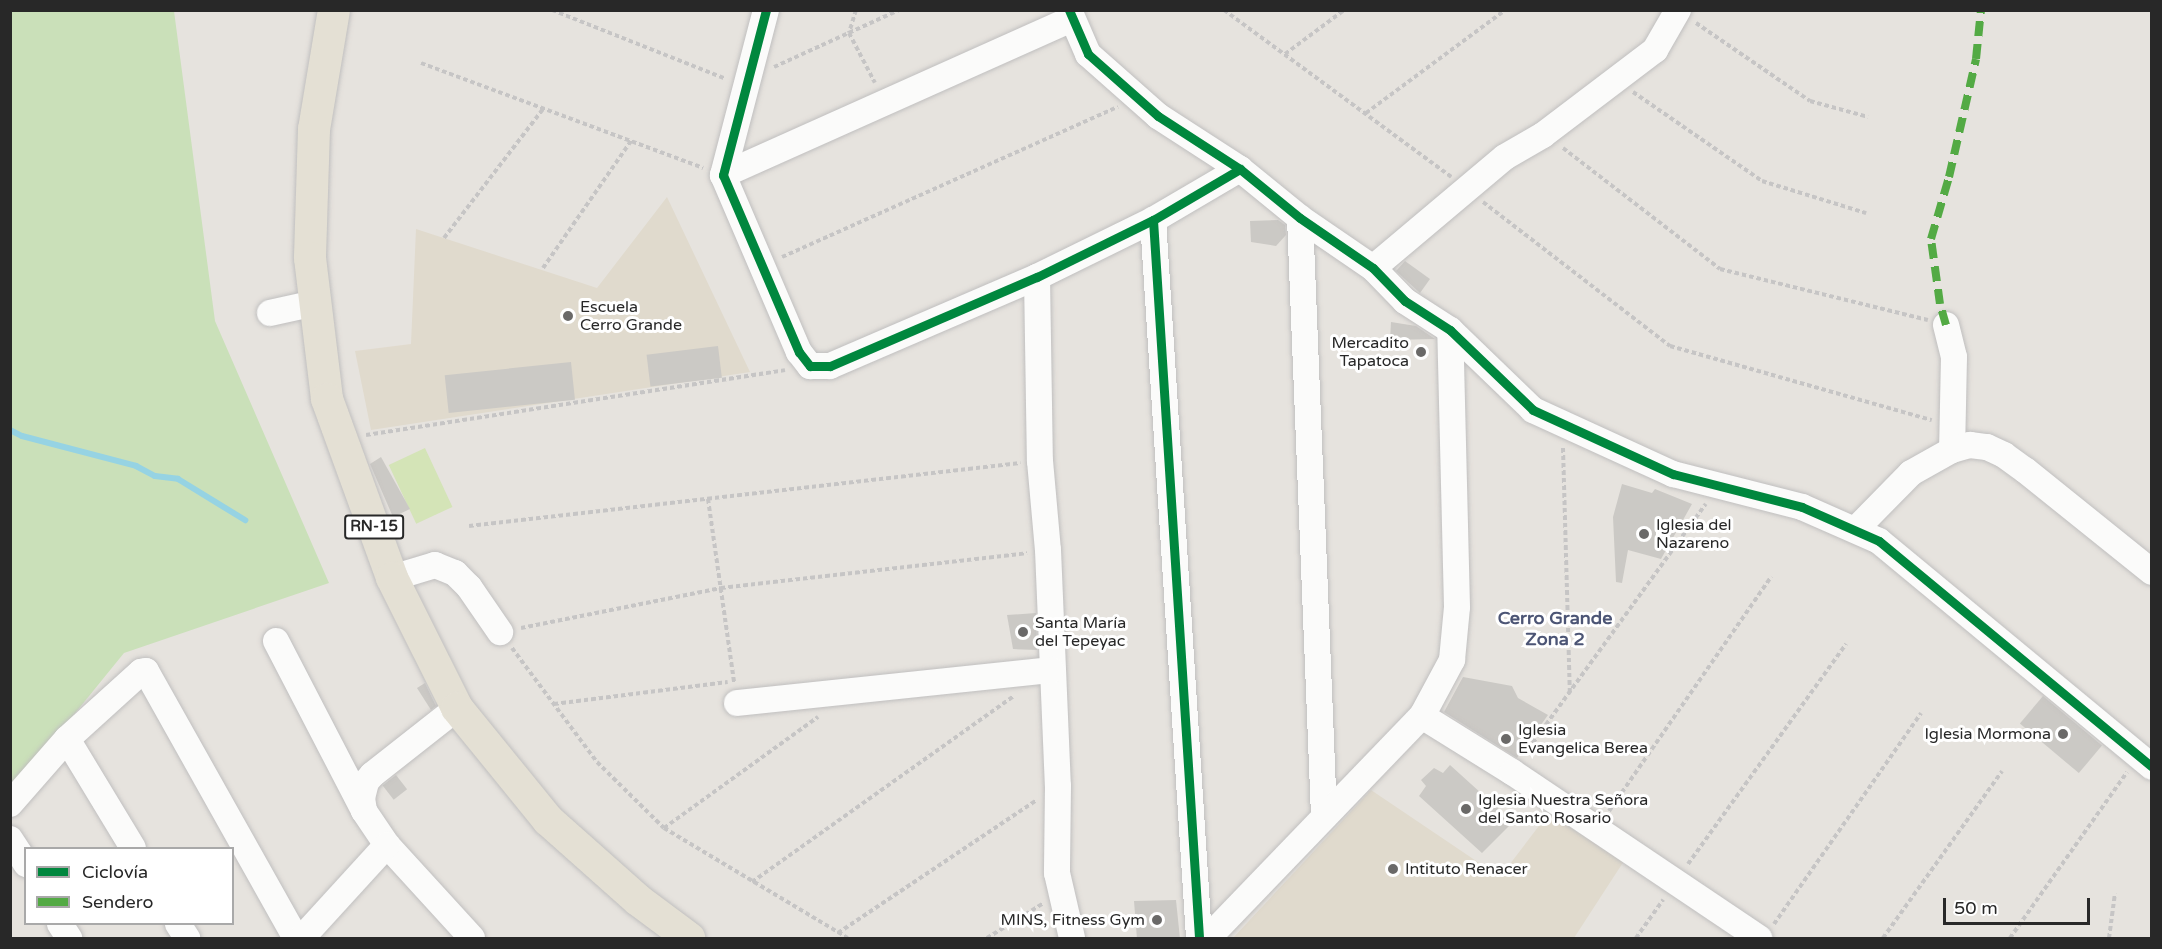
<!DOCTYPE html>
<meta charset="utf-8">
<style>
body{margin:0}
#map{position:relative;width:2162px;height:949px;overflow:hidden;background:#e6e3de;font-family:"Varela Round",sans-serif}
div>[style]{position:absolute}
.education>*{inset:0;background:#e0dacd}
.green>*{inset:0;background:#cae0b9}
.pitch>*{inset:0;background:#d4e4b7;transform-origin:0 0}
.stream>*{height:6px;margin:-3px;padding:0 3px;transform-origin:3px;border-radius:3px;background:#96d3e3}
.building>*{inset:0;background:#cbc9c5;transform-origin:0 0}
.path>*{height:4px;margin-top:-2px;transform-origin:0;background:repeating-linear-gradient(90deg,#c6c5c5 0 4.5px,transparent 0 7.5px)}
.roads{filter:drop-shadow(0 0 2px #c0bfbf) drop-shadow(0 0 2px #c0bfbf)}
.minor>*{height:26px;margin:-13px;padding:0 13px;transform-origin:13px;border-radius:13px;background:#fbfbfa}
.major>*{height:32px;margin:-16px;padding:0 16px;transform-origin:16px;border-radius:16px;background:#e4e0d4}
.quiet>*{height:8px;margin-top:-4px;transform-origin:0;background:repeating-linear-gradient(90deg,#53aa44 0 15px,transparent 0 23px)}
.cycleway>*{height:9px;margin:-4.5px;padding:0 4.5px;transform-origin:4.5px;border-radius:4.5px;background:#00873e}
.dots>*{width:16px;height:16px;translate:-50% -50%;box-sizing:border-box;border:3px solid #fff;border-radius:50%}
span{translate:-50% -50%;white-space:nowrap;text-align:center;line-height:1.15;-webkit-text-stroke:6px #fff;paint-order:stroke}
.shield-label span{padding:2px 4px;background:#fff;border:2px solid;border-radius:4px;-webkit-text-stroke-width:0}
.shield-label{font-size:15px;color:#282828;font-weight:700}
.poi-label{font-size:16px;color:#282828}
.left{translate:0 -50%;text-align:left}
.right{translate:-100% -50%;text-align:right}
.neighbourhood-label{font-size:18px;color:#4c5575;font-weight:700}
.frame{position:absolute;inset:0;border:12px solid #282828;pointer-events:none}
.legend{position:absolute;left:24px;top:847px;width:210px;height:78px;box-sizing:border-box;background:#fff;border:2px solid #a9a9a9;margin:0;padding:8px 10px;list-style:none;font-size:18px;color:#282828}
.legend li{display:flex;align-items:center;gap:12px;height:30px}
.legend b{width:30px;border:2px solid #a9a9a9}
.scale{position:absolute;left:1943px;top:898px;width:147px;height:27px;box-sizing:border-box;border:3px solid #282828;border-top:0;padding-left:8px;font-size:18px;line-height:21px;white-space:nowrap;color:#282828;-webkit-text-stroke:4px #fff;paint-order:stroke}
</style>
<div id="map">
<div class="education">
<div style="clip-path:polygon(667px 197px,750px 372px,371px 430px,355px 351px,411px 344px,416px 229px,597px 288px)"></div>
<div style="clip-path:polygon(1371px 790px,1500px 877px,1548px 814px,1624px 861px,1574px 938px,1233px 938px)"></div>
</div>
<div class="green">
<div style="clip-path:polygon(11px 11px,174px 11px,215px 321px,329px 583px,124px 653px,11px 792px)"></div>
</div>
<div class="pitch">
<div style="left:425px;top:448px;width:65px;height:40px;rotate:65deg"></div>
</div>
<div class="stream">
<div style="left:10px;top:430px;width:13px;rotate:27deg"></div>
<div style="left:22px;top:436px;width:118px;rotate:14.7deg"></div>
<div style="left:136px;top:466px;width:21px;rotate:28deg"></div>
<div style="left:155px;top:476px;width:23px;rotate:7deg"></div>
<div style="left:178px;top:479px;width:79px;rotate:31.5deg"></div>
</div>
<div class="building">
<div style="clip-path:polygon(1278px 220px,1285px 225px,1286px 235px,1276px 246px,1251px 242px,1250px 221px)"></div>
<div style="clip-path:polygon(1405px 261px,1430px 279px,1420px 293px,1396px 271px)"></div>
<div style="clip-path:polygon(1391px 322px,1416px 326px,1435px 339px,1390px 340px)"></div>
<div style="left:718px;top:346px;width:32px;height:72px;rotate:83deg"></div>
<div style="left:571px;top:362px;width:38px;height:127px;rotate:84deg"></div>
<div style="clip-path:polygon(381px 457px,410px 509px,393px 517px,370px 464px)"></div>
<div style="clip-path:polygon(1622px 484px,1652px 493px,1655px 489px,1692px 504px,1661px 559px,1628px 550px,1622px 583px,1616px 582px,1613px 517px)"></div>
<div style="clip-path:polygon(1036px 613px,1037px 650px,1013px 649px,1007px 615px)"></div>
<div style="clip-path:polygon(1463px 677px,1512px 686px,1518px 698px,1548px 715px,1517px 758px,1444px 712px)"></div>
<div style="clip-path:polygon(425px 683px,436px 706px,431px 710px,417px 688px)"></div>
<div style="left:2043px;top:696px;width:77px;height:36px;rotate:40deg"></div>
<div style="clip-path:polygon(1450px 765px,1513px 822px,1482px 853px,1419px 796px,1426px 786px,1421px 780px,1434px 768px,1443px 773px)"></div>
<div style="left:396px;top:775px;width:18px;height:17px;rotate:52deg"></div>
<div style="clip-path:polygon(1176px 900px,1180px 939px,1137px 939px,1134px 901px)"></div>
</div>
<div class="path">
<div style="left:552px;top:10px;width:187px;rotate:21.6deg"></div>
<div style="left:856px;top:10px;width:24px;rotate:107deg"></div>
<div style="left:849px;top:33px;width:56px;rotate:62.5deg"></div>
<div style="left:1224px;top:10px;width:282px;rotate:36.3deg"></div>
<div style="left:1696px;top:23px;width:138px;rotate:34.4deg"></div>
<div style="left:1810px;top:101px;width:60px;rotate:15.4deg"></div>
<div style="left:1285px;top:54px;width:74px;rotate:-36.7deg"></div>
<div style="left:421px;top:63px;width:301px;rotate:20.4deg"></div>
<div style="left:774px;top:67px;width:137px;rotate:-24.5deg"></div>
<div style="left:1633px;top:92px;width:157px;rotate:34.6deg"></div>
<div style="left:1762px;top:181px;width:109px;rotate:17.1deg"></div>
<div style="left:1366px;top:113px;width:173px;rotate:-36.5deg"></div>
<div style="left:1563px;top:148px;width:198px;rotate:37.6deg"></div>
<div style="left:1720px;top:269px;width:214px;rotate:13.8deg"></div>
<div style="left:1483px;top:202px;width:236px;rotate:37.6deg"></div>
<div style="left:1670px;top:346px;width:272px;rotate:15.8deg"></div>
<div style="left:444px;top:238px;width:163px;rotate:-52.5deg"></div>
<div style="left:782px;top:257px;width:368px;rotate:-24.1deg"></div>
<div style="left:543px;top:268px;width:155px;rotate:-55.3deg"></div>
<div style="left:366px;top:435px;width:424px;rotate:-8.8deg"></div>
<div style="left:1563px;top:448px;width:244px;rotate:88.4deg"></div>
<div style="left:708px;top:499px;width:185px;rotate:81.9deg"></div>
<div style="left:469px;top:526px;width:555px;rotate:-6.52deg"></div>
<div style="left:521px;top:628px;width:204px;rotate:-11.3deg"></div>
<div style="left:721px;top:588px;width:308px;rotate:-6.5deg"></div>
<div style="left:512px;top:648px;width:142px;rotate:53.3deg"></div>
<div style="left:597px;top:762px;width:94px;rotate:44.6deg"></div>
<div style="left:664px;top:828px;width:214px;rotate:30.9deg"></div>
<div style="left:554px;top:704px;width:175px;rotate:-7.2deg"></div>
<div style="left:1524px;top:755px;width:310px;rotate:-54.1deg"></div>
<div style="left:1609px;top:811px;width:285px;rotate:-55.3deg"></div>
<div style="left:664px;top:828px;width:190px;rotate:-35.8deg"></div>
<div style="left:1688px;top:864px;width:271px;rotate:-54.3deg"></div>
<div style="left:752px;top:882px;width:321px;rotate:-35.4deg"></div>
<div style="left:1774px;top:924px;width:257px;rotate:-55.1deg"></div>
<div style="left:838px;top:933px;width:239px;rotate:-33.8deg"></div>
<div style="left:987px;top:938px;width:65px;rotate:-31.7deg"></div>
<div style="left:1636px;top:938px;width:47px;rotate:-54.6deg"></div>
<div style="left:1883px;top:938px;width:205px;rotate:-54.5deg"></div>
<div style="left:2010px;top:938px;width:203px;rotate:-54.8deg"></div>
<div style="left:2109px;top:938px;width:45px;rotate:-82.4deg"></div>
</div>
<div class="roads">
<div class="minor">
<div style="left:766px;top:10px;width:171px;rotate:104.6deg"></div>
<div style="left:723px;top:175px;width:193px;rotate:66.8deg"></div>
<div style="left:799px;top:352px;width:18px;rotate:52deg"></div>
<div style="left:810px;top:366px;width:20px"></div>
<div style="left:830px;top:366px;width:225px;rotate:-23.3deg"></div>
<div style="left:1037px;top:277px;width:129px;rotate:-26.2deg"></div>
<div style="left:1153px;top:220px;width:101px;rotate:-30.4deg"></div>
<div style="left:1069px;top:10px;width:48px;rotate:66.6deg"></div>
<div style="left:1088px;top:54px;width:94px;rotate:41.5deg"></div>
<div style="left:1158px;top:116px;width:98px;rotate:32.9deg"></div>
<div style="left:1240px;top:169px;width:77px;rotate:39.2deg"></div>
<div style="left:1300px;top:218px;width:88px;rotate:34.4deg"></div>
<div style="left:1373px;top:268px;width:46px;rotate:45.9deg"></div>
<div style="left:1405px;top:301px;width:54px;rotate:32.8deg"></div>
<div style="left:1450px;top:330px;width:115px;rotate:43.9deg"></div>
<div style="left:1533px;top:410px;width:154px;rotate:24.6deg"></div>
<div style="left:1673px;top:474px;width:133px;rotate:14.3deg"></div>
<div style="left:1802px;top:507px;width:84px;rotate:23.8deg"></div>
<div style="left:1879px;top:541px;width:354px;rotate:39.6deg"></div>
<div style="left:723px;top:175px;width:381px;rotate:-24.1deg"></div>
<div style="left:1300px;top:218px;width:598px;rotate:87.7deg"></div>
<div style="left:1153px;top:220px;width:719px;rotate:86.33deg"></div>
<div style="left:1373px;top:268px;width:172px;rotate:-40.1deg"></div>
<div style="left:1505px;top:157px;width:44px;rotate:-30.1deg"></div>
<div style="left:1543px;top:135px;width:141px;rotate:-37.2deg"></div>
<div style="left:1655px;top:50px;width:46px;rotate:-60.1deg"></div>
<div style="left:1037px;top:277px;width:184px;rotate:89.1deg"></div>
<div style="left:1040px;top:461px;width:89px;rotate:84.9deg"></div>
<div style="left:1048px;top:550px;width:236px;rotate:87.6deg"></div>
<div style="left:1058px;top:786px;width:87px;rotate:90.7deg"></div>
<div style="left:1057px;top:873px;width:67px;rotate:77deg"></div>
<div style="left:270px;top:313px;width:46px;rotate:-12.5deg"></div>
<div style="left:1946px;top:325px;width:33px;rotate:76deg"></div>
<div style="left:1954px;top:357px;width:93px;rotate:91.2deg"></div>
<div style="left:1856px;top:529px;width:78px;rotate:-45.5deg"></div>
<div style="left:1911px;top:473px;width:47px;rotate:-29.3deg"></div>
<div style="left:1952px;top:450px;width:19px;rotate:-16deg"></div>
<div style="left:1970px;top:445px;width:17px;rotate:7deg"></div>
<div style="left:1987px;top:447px;width:19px;rotate:25deg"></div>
<div style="left:2004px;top:455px;width:26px;rotate:36deg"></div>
<div style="left:2025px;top:470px;width:163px;rotate:38.8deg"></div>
<div style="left:392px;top:578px;width:45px;rotate:-16.8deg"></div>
<div style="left:435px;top:565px;width:22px;rotate:22deg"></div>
<div style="left:455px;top:573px;width:20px;rotate:45deg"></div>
<div style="left:469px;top:587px;width:55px;rotate:55.4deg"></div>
<div style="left:276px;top:641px;width:191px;rotate:62.6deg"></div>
<div style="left:737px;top:703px;width:316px;rotate:-6deg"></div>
<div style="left:457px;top:708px;width:108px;rotate:141.8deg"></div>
<div style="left:372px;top:775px;width:9px;rotate:131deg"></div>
<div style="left:366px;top:782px;width:16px;rotate:104deg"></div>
<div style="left:362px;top:798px;width:13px;rotate:81deg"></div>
<div style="left:364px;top:811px;width:41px;rotate:55.9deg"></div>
<div style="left:387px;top:845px;width:126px;rotate:47.6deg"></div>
<div style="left:1422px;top:716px;width:106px;rotate:31.9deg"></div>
<div style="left:1512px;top:772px;width:298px;rotate:33.9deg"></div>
<div style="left:67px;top:739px;width:127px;rotate:58.8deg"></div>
<div style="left:10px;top:804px;width:86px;rotate:-48.8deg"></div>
<div style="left:67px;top:739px;width:100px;rotate:-42.2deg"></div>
<div style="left:141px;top:672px;width:5px;rotate:-11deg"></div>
<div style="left:146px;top:671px;width:306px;rotate:60.7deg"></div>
<div style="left:10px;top:839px;width:30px;rotate:57deg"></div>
<div style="left:60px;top:924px;width:17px;rotate:57deg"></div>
<div style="left:178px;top:924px;width:17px;rotate:57deg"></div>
<div style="left:302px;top:938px;width:126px;rotate:-47.6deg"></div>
<div style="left:1208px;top:938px;width:308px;rotate:-46.1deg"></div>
<div style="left:1422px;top:716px;width:64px;rotate:-61.8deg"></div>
<div style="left:1452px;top:660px;width:53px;rotate:-84.6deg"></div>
<div style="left:1457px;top:607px;width:277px;rotate:-91.4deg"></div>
</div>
<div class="major">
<div style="left:334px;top:10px;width:121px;rotate:99.5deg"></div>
<div style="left:314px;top:129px;width:129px;rotate:91.8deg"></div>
<div style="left:310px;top:258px;width:142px;rotate:83.1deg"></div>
<div style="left:327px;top:399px;width:190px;rotate:70deg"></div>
<div style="left:392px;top:578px;width:145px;rotate:63.4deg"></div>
<div style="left:457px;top:708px;width:144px;rotate:50.9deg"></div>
<div style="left:548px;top:820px;width:120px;rotate:41.6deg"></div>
<div style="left:638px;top:900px;width:64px;rotate:36.7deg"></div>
</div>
</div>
<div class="quiet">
<div style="left:1946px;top:325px;width:22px;rotate:-106deg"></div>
<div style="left:1940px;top:304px;width:66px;rotate:-97.9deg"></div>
<div style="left:1931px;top:239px;width:65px;rotate:-73.8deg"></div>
<div style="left:1949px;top:177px;width:121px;rotate:-77.1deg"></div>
<div style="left:1976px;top:59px;width:49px;rotate:-84.2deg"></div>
</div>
<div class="cycleway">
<div style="left:766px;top:10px;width:171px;rotate:104.6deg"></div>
<div style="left:723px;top:175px;width:193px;rotate:66.8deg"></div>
<div style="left:799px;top:352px;width:18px;rotate:52deg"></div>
<div style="left:810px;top:366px;width:20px"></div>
<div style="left:830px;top:366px;width:225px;rotate:-23.3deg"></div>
<div style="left:1037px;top:277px;width:129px;rotate:-26.2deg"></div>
<div style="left:1153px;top:220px;width:101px;rotate:-30.4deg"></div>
<div style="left:1069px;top:10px;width:48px;rotate:66.6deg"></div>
<div style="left:1088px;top:54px;width:94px;rotate:41.5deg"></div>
<div style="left:1158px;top:116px;width:98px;rotate:32.9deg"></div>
<div style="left:1240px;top:169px;width:77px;rotate:39.2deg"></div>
<div style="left:1300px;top:218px;width:88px;rotate:34.4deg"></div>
<div style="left:1373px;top:268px;width:46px;rotate:45.9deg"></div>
<div style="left:1405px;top:301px;width:54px;rotate:32.8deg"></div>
<div style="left:1450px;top:330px;width:115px;rotate:43.9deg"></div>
<div style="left:1533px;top:410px;width:154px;rotate:24.6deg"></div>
<div style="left:1673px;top:474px;width:133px;rotate:14.3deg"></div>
<div style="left:1802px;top:507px;width:84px;rotate:23.8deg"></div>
<div style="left:1879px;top:541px;width:354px;rotate:39.6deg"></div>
<div style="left:1153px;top:220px;width:719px;rotate:86.33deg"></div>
</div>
<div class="dots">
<div style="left:568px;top:316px;background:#6a6968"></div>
<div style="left:1421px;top:352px;background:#6a6968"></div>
<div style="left:1644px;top:534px;background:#6a6968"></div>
<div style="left:1023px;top:632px;background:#6a6968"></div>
<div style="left:2063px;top:734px;background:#6a6968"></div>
<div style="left:1506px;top:739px;background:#6a6968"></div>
<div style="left:1466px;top:809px;background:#6a6968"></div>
<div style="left:1393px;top:869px;background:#6a6968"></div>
<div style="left:1157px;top:920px;background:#6a6968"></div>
</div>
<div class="shield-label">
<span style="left:374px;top:527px">RN-15</span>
</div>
<div class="poi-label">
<span class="left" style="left:580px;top:316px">Escuela<br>Cerro Grande</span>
<span class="right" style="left:1409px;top:352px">Mercadito<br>Tapatoca</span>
<span class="left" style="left:1656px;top:534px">Iglesia del<br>Nazareno</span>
<span class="left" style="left:1035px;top:632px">Santa María<br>del Tepeyac</span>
<span class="left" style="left:1518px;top:739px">Iglesia<br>Evangelica Berea</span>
<span class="right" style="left:2051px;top:734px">Iglesia Mormona</span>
<span class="left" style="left:1478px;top:809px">Iglesia Nuestra Señora<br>del Santo Rosario</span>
<span class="left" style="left:1405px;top:869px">Intituto Renacer</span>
<span class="right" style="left:1145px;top:920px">MINS, Fitness Gym</span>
</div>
<div class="neighbourhood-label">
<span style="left:1555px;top:629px">Cerro Grande<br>Zona 2</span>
</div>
<div class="frame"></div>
<ul class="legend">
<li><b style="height:8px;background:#00873e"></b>Ciclovía</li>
<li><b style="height:8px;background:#53aa44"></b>Sendero</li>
</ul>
<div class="scale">50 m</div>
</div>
